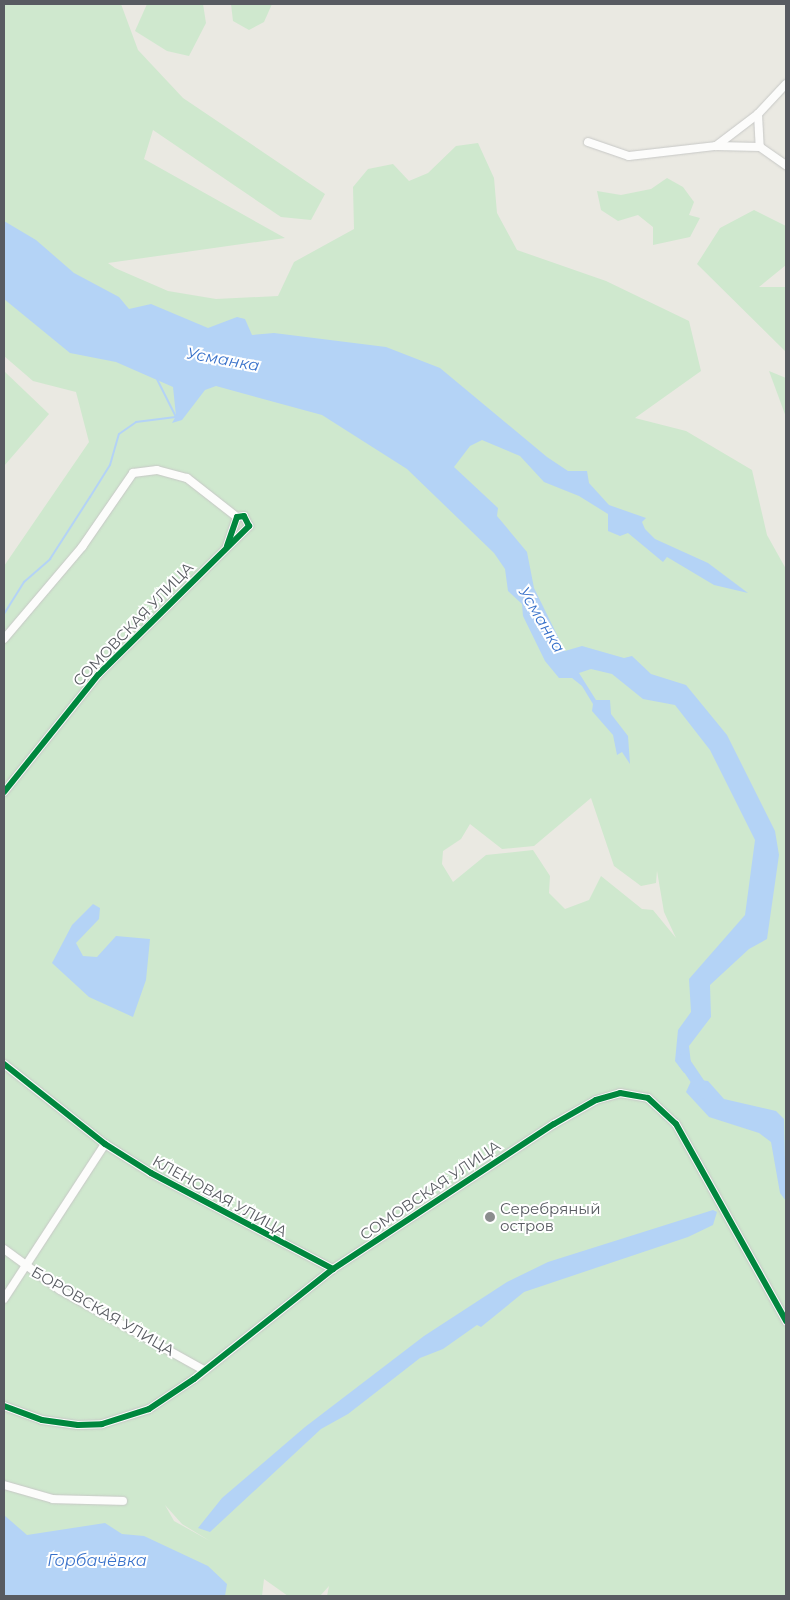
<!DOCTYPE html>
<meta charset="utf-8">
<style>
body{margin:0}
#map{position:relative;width:790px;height:1600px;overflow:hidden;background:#eae9e2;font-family:Montserrat,sans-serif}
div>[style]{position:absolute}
.green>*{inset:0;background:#cfe8ce}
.water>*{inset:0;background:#b4d3f6}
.stream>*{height:2px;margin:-1px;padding:0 1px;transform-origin:1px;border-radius:1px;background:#b4d3f6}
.river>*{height:12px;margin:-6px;padding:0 6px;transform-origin:6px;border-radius:6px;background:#b4d3f6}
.roads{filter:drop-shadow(0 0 1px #c7c8c6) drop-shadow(0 0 1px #c7c8c6)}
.street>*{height:8px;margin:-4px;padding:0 4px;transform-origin:4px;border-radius:4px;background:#fcfcfb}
.cycleway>*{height:6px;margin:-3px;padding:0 3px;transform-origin:3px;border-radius:3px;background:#00873e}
.dots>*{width:14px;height:14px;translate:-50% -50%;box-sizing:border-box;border:2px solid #fff;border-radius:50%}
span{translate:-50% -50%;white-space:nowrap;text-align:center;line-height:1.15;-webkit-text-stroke:4px #fff;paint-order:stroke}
.street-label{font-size:15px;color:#585b61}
.poi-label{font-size:15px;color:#585b61}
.left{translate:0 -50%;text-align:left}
.water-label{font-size:16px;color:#3871ca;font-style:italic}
.frame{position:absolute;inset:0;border:5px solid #585b61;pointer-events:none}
</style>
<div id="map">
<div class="green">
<div style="clip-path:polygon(evenodd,4px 4px,121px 4px,138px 50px,183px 98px,325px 194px,311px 220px,281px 217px,153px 130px,144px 159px,285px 238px,108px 263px,115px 268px,168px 291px,216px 299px,278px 296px,294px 262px,354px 229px,353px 187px,368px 169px,393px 164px,409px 181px,428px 173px,456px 146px,478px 143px,494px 178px,497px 213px,517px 250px,606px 281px,689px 321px,701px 371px,635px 418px,686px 431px,752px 470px,767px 535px,786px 569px,786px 1596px,327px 1596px,329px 1586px,320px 1596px,288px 1596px,264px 1579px,262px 1596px,4px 1596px,4px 566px,89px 442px,76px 392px,33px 381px,4px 356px,4px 4px,591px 798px,614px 866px,641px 886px,656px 883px,657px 871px,664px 912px,676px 938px,653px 910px,642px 909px,601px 876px,589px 900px,565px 909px,549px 893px,550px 876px,533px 850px,486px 855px,453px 882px,442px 864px,443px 851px,461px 839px,470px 824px,502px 849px,534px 846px,591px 798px,4px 4px,165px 1505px,182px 1524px,210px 1541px,174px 1521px,165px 1505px)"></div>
<div style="clip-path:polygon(147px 4px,203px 4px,206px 23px,189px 56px,167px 51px,135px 31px)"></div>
<div style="clip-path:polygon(231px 4px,272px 4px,264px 22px,249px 30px,233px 21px)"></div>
<div style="clip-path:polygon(667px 178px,683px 187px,694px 202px,689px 215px,700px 218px,690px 237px,653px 245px,653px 227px,638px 215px,618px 221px,601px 210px,597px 191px,621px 195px,651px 189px)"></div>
<div style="clip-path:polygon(754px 210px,786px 226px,786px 265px,759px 287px,786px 287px,786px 352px,697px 264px,720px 228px)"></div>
<div style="clip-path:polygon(4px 371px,49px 414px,4px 466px)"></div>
<div style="clip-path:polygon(769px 371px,786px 378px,786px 417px)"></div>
</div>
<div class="water">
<div style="clip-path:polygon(4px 221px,36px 240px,74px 273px,119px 297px,129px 309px,151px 304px,208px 328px,237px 317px,245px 319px,252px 335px,274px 333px,386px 347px,440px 368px,547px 457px,568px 471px,587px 471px,589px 483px,609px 505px,646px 518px,642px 522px,645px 529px,655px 539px,708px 563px,748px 593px,714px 585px,667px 557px,663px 562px,628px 533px,620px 536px,608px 531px,608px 514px,579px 496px,544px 482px,520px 456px,482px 440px,470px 446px,454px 467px,498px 508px,497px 516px,527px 552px,534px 588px,565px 651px,582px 646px,624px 658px,632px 656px,651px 674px,686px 685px,727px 735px,775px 831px,779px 855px,767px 939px,749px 949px,710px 985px,711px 1017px,689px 1046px,692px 1073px,684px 1073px,675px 1061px,678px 1030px,691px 1012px,689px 979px,745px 915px,755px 840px,710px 750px,675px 705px,643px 699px,612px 674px,591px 669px,579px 673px,596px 700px,610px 700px,611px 714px,628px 736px,630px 764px,622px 752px,617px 755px,613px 735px,592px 711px,593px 704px,582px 686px,572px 678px,559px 678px,545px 661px,523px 616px,522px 604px,508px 591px,505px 569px,494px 553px,407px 469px,322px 415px,216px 386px,205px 390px,182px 420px,172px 423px,176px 416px,173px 387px,116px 362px,70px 353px,4px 299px)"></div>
<div style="clip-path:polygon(93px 904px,100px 908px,99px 919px,76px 943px,83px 956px,97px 957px,116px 936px,150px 939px,146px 980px,133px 1017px,89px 997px,52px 963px,72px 925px)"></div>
<div style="clip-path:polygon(692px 1079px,708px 1081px,724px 1099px,776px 1111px,784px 1119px,786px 1201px,780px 1193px,771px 1142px,759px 1133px,709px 1117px,686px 1092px)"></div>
<div style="clip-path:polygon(713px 1210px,717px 1212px,713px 1225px,688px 1237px,524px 1292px,481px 1327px,477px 1325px,443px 1349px,420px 1358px,348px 1414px,321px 1429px,210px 1532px,198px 1528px,222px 1498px,305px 1427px,424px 1336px,507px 1282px,548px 1262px)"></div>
<div style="clip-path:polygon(4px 1515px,27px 1535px,105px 1523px,122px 1534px,144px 1536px,208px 1566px,227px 1584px,225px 1596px,4px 1596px)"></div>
</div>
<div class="stream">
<div style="left:4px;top:614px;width:38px;rotate:-58deg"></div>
<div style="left:24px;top:582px;width:35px;rotate:-41deg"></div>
<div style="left:50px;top:559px;width:74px;rotate:-57.2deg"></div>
<div style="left:90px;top:497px;width:38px;rotate:-58deg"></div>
<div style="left:110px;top:465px;width:32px;rotate:-74deg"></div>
<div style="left:119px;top:434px;width:21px;rotate:-35deg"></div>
<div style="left:136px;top:422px;width:40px;rotate:-7.1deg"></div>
<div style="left:176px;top:417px;width:42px;rotate:-116.6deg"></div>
</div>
<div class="river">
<div style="left:683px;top:1060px;width:40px;rotate:56deg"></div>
</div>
<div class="roads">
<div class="street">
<div style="left:758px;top:114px;width:33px;rotate:87deg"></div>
<div style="left:760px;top:147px;width:32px;rotate:35deg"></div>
<div style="left:588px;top:142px;width:43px;rotate:18.9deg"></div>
<div style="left:629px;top:156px;width:88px;rotate:-6.6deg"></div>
<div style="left:716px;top:146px;width:53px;rotate:-37.3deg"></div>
<div style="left:758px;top:114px;width:41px;rotate:-47deg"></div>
<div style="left:716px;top:146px;width:44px;rotate:1.3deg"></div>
<div style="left:4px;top:639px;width:121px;rotate:-49.7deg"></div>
<div style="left:82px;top:547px;width:90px;rotate:-55.4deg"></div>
<div style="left:133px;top:473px;width:24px;rotate:-7deg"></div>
<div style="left:157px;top:470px;width:31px;rotate:15deg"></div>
<div style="left:187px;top:478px;width:63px;rotate:38deg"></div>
<div style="left:4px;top:792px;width:151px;rotate:-51.2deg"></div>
<div style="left:99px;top:674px;width:211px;rotate:-44.6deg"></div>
<div style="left:249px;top:526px;width:11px;rotate:-117deg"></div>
<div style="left:244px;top:516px;width:7px;rotate:172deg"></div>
<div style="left:237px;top:517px;width:31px;rotate:109deg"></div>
<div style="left:4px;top:1064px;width:129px;rotate:38.4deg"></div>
<div style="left:105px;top:1144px;width:54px;rotate:32.2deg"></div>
<div style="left:151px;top:1173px;width:206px;rotate:27.8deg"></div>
<div style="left:4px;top:1249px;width:69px;rotate:36.2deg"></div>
<div style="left:60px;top:1290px;width:165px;rotate:29.1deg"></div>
<div style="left:4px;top:1299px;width:185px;rotate:-56.9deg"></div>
<div style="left:4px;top:1406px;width:40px;rotate:20.2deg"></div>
<div style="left:42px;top:1420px;width:36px;rotate:8deg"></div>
<div style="left:78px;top:1425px;width:24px;rotate:-2deg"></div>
<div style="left:102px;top:1424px;width:49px;rotate:-17.7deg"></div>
<div style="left:149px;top:1409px;width:54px;rotate:-33.7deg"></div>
<div style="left:194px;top:1379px;width:177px;rotate:-38.4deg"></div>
<div style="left:333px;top:1269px;width:264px;rotate:-33.3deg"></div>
<div style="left:554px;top:1124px;width:48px;rotate:-29.7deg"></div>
<div style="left:596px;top:1100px;width:25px;rotate:-16deg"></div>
<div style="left:620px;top:1093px;width:28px;rotate:10deg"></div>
<div style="left:648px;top:1098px;width:38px;rotate:43deg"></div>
<div style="left:676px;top:1124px;width:226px;rotate:60.8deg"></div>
<div style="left:4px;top:1485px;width:51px;rotate:15.9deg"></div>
<div style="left:53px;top:1499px;width:70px;rotate:1.6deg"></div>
</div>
</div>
<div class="cycleway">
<div style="left:4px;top:792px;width:151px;rotate:-51.2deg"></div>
<div style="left:99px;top:674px;width:211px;rotate:-44.6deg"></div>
<div style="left:249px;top:526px;width:11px;rotate:-117deg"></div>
<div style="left:244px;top:516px;width:7px;rotate:172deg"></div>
<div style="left:237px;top:517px;width:31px;rotate:109deg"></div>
<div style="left:4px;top:1064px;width:129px;rotate:38.4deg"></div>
<div style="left:105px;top:1144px;width:54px;rotate:32.2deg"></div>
<div style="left:151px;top:1173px;width:206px;rotate:27.8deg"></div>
<div style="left:4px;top:1406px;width:40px;rotate:20.2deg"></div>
<div style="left:42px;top:1420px;width:36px;rotate:8deg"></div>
<div style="left:78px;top:1425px;width:24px;rotate:-2deg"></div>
<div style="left:102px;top:1424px;width:49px;rotate:-17.7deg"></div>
<div style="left:149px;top:1409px;width:54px;rotate:-33.7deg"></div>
<div style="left:194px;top:1379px;width:177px;rotate:-38.4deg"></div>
<div style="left:333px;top:1269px;width:264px;rotate:-33.3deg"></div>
<div style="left:554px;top:1124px;width:48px;rotate:-29.7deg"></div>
<div style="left:596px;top:1100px;width:25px;rotate:-16deg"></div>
<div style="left:620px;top:1093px;width:28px;rotate:10deg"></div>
<div style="left:648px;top:1098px;width:38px;rotate:43deg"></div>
<div style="left:676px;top:1124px;width:226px;rotate:60.8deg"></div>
</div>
<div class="dots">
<div style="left:490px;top:1217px;background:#8b8d8e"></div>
</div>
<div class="street-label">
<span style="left:133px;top:624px;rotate:-46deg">СОМОВСКАЯ УЛИЦА</span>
<span style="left:430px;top:1190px;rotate:-34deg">СОМОВСКАЯ УЛИЦА</span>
<span style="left:220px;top:1196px;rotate:29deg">КЛЕНОВАЯ УЛИЦА</span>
<span style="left:103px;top:1311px;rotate:30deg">БОРОВСКАЯ УЛИЦА</span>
</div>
<div class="poi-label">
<span class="left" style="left:500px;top:1217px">Серебряный<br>остров</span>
</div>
<div class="water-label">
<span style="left:223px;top:360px;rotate:10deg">Усманка</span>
<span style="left:541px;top:620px;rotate:59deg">Усманка</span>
<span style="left:97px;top:1561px">Горбачёвка</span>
</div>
<div class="frame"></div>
</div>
